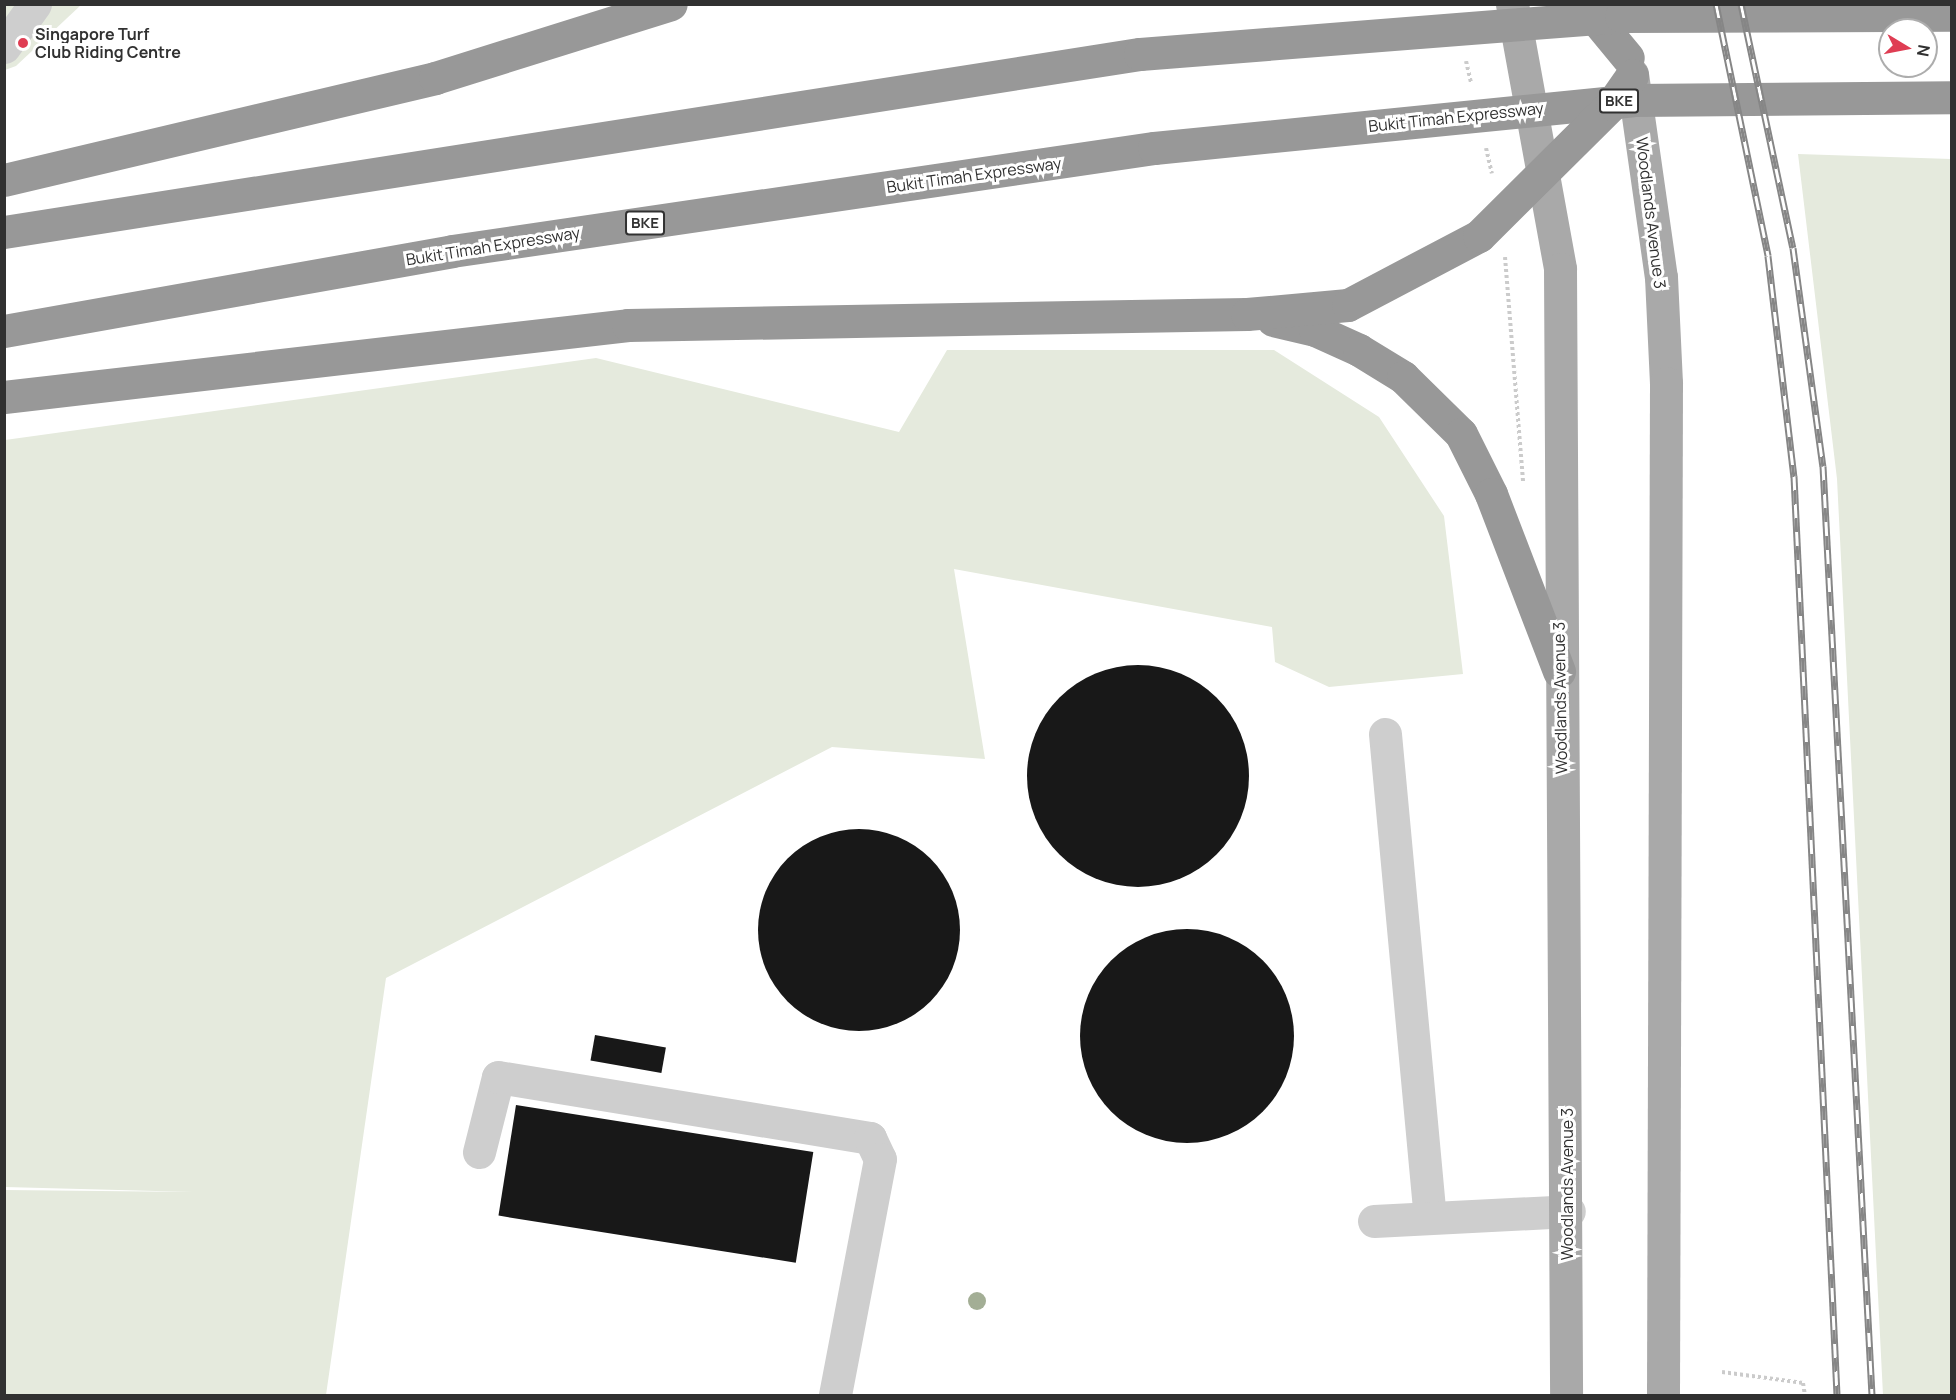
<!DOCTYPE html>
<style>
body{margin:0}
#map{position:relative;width:1956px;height:1400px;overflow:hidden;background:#fff;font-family:Manrope,sans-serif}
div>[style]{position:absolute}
.green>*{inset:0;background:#e5eadd}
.building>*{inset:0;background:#181818;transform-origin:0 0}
.round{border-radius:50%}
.path>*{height:4px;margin-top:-2px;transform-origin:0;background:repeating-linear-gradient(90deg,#cbcbcb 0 3px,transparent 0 6px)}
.minor>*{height:33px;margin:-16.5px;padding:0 16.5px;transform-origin:16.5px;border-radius:16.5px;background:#cecece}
.major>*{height:33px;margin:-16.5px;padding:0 16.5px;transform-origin:16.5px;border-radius:16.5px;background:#a9a9a9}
.highway>*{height:33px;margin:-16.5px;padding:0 16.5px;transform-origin:16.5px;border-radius:16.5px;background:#989898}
.rail>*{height:7px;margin-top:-3.5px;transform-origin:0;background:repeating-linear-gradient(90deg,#fff 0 14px,#868686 0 28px);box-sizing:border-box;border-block:2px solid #868686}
.trees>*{width:18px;height:18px;margin:-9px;border-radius:50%;background:#a3ae95}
.dots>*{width:16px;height:16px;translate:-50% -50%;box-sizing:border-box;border:3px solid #fff;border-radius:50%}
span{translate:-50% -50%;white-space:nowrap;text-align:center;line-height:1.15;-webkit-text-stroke:6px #fff;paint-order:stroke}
.shield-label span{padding:2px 4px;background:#fff;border:2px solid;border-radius:4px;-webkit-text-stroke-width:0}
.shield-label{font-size:15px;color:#313131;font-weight:700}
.poi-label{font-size:16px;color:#313131;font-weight:700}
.left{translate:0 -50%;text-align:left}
.street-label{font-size:16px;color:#313131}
.frame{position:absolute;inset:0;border:6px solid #313131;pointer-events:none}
.north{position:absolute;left:1878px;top:18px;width:60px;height:60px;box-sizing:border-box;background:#fff;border:2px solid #adadad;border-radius:50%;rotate:100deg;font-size:16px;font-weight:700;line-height:24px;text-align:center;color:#313131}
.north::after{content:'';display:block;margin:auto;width:21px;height:27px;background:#df3d53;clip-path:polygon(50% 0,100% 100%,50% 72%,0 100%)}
</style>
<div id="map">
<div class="green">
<div style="clip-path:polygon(4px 5px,81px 5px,16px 66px,5px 70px)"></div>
<div style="clip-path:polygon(1798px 154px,1951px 159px,1951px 1395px,1883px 1395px,1837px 479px)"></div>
<div style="clip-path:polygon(947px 350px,1274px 350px,1379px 417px,1444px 516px,1463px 674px,1329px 687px,1275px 662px,1272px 627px,954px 569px,985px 759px,832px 747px,386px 978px,326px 1395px,5px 1395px,5px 1190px,194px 1192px,5px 1187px,5px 440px,596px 358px,899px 432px)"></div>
</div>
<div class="building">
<div class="round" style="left:1027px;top:665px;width:222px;height:222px"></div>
<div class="round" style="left:758px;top:829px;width:202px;height:202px"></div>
<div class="round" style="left:1080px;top:929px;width:214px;height:214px"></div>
<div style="left:595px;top:1035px;width:72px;height:26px;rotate:10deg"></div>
<div style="left:516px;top:1105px;width:301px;height:112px;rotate:9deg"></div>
</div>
<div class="path">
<div style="left:1466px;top:61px;width:23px;rotate:77deg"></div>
<div style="left:1486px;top:148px;width:26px;rotate:77deg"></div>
<div style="left:1505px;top:257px;width:226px;rotate:85.4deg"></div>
<div style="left:1722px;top:1372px;width:82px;rotate:7.7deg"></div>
<div style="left:1803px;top:1383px;width:13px;rotate:81deg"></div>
</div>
<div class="minor">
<div style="left:4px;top:47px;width:53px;rotate:-54.2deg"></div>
<div style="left:1385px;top:734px;width:486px;rotate:84.7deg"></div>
<div style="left:479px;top:1152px;width:77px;rotate:-75.8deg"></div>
<div style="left:498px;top:1077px;width:377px;rotate:9.3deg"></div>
<div style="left:870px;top:1138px;width:23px;rotate:65deg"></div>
<div style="left:880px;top:1159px;width:241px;rotate:100.8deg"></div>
<div style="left:1374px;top:1221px;width:195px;rotate:-2.9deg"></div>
</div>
<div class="major">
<div style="left:1512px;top:4px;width:269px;rotate:79.7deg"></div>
<div style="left:1560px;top:269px;width:1127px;rotate:89.69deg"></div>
<div style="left:1632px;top:74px;width:205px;rotate:81.9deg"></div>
<div style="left:1661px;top:277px;width:106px;rotate:87.3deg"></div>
<div style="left:1666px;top:383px;width:1013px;rotate:90.17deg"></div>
</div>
<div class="highway">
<div style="left:1585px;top:6px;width:67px;rotate:50.4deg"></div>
<div style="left:4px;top:180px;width:443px;rotate:-13.3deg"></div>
<div style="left:435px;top:78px;width:247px;rotate:-17.4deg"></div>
<div style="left:4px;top:232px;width:1150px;rotate:-8.91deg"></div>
<div style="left:1140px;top:54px;width:482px;rotate:-4.5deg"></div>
<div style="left:1621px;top:16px;width:331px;rotate:-0.2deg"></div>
<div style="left:1273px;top:320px;width:43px;rotate:13.4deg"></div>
<div style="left:1315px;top:330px;width:48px;rotate:24.4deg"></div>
<div style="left:1359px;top:350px;width:52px;rotate:31.5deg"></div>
<div style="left:1403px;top:377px;width:81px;rotate:44.5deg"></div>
<div style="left:1461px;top:434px;width:67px;rotate:63.4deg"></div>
<div style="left:1491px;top:494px;width:190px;rotate:69deg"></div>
<div style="left:4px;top:331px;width:455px;rotate:-10.1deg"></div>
<div style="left:452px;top:251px;width:710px;rotate:-8.35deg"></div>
<div style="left:1154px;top:148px;width:481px;rotate:-5.7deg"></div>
<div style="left:1633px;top:100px;width:319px;rotate:-0.5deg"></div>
<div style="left:4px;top:397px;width:628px;rotate:-6.58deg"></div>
<div style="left:628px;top:325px;width:619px;rotate:-1.02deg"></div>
<div style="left:1247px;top:314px;width:101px;rotate:-5.1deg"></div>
<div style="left:1348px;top:305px;width:148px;rotate:-27.8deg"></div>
<div style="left:1479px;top:236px;width:187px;rotate:-44.8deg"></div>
<div style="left:1612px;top:104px;width:35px;rotate:-55deg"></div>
</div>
<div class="rail">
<div style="left:1716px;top:4px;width:257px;rotate:78.3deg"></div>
<div style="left:1768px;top:256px;width:222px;rotate:83.3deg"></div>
<div style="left:1794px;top:476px;width:921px;rotate:87.32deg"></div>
<div style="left:1741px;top:4px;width:249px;rotate:78deg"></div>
<div style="left:1793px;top:248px;width:220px;rotate:82.2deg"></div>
<div style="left:1823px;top:466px;width:931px;rotate:86.98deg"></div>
</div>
<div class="trees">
<div style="left:977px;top:1301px"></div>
</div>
<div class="dots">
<div style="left:23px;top:43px;background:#df3d53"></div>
</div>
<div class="shield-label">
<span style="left:1619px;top:101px">BKE</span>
<span style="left:645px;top:223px">BKE</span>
</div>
<div class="poi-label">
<span class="left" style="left:35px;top:43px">Singapore Turf<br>Club Riding Centre</span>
</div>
<div class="street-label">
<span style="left:1456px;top:117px;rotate:-6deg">Bukit Timah Expressway</span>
<span style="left:974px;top:175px;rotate:-8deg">Bukit Timah Expressway</span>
<span style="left:1651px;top:213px;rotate:83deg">Woodlands Avenue 3</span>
<span style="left:493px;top:246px;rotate:-9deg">Bukit Timah Expressway</span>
<span style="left:1560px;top:698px;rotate:-91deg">Woodlands Avenue 3</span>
<span style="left:1567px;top:1184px;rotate:-90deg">Woodlands Avenue 3</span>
</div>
<div class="frame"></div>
<div class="north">N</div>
</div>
